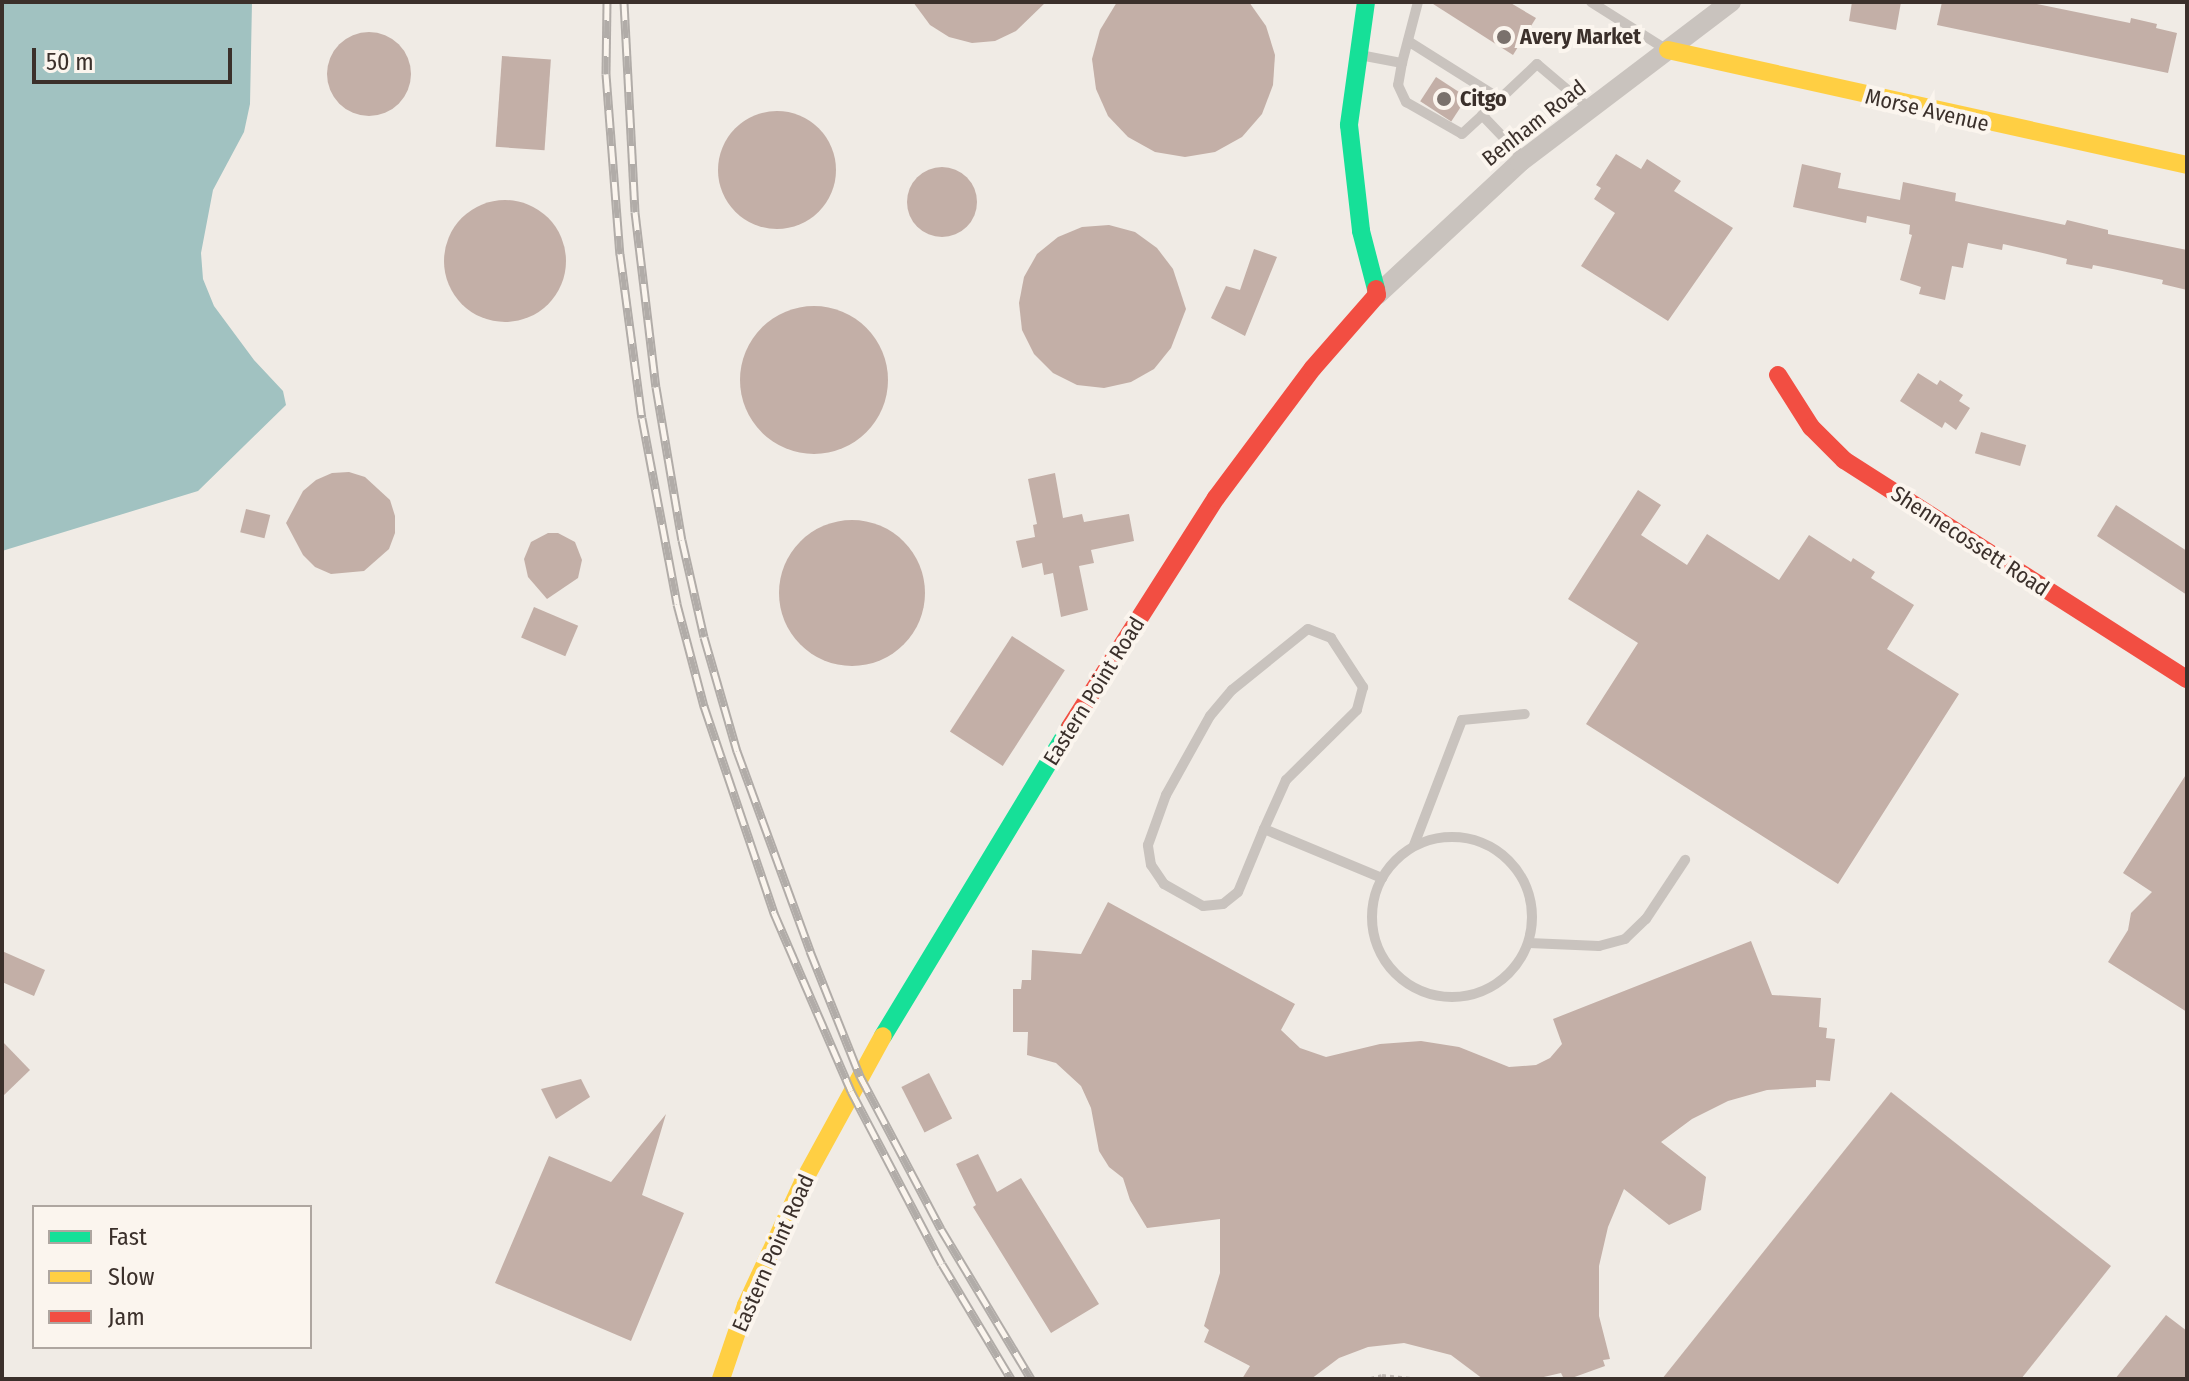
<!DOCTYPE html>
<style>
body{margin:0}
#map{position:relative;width:2189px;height:1381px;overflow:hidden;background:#f0ebe5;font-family:"Fira Sans Condensed",sans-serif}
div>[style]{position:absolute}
.water>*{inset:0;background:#a1c2c1}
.building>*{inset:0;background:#c3afa7;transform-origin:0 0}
.round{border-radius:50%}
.path>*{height:5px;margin-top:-2.5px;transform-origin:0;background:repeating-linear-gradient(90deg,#c2bbb6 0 4px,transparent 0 8px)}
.lane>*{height:10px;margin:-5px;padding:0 5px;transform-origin:5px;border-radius:5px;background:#c9c3be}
.lane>.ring{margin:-5px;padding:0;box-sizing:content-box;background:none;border:10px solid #c9c3be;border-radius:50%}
.street>*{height:20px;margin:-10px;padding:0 10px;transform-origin:10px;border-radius:10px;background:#c9c3be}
.fast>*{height:18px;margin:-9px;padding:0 9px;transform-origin:9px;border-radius:9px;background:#16e098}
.slow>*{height:18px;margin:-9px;padding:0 9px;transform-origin:9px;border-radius:9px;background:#ffcf43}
.jam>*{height:18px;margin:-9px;padding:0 9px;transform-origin:9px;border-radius:9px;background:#f24e42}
.rail>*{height:9px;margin-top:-4.5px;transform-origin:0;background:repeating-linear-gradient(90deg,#fbf5ee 0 18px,#b1aca8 0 36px);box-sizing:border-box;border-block:2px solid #b1aca8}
.dots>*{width:22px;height:22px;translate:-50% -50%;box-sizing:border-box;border:4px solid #fbf5ee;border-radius:50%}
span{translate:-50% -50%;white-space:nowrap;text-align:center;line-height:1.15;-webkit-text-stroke:8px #fbf5ee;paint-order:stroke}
.poi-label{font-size:22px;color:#3b302b;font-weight:700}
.left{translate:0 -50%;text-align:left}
.street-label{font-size:22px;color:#3b302b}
.frame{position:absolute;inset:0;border:4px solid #3b302b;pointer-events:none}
.legend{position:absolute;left:32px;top:1205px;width:280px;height:144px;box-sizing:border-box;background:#fbf5ee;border:2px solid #aea6a0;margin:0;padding:10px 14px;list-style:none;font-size:24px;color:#3b302b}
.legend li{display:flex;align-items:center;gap:16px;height:40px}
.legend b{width:40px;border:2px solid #aea6a0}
.scale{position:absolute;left:32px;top:48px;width:200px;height:36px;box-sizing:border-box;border:4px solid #3b302b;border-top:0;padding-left:10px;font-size:24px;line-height:28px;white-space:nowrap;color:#3b302b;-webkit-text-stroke:6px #fbf5ee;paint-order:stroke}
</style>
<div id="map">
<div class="water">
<div style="clip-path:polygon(2px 2px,252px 2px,250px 104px,244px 132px,213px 190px,201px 253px,203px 279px,214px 306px,254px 360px,283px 391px,286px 405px,198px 491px,2px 551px)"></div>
</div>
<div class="building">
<div style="clip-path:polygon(913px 2px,1046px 2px,1016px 31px,995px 41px,972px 43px,949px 37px,930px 25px)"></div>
<div style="clip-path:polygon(1117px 2px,1249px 2px,1266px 26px,1275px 55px,1273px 85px,1262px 114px,1242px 137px,1215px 152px,1185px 157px,1155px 152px,1128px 137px,1108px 116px,1096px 89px,1092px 59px,1100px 30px)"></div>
<div style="clip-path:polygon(1430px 2px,1509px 2px,1536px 18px,1513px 55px)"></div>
<div style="clip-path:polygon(1852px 2px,1901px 2px,1896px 30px,1849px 21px)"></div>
<div style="clip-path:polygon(1942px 2px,2027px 2px,2130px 23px,2131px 18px,2157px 24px,2156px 28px,2177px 33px,2168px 73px,1937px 25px)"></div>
<div class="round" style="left:327px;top:32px;width:84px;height:84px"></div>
<div style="left:502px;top:56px;width:49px;height:91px;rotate:4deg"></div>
<div style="left:1436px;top:77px;width:37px;height:29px;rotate:33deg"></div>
<div class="round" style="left:718px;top:111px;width:118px;height:118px"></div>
<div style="clip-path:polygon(1616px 154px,1641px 169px,1647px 159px,1681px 181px,1674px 191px,1733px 228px,1668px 321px,1581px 266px,1615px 213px,1594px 199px,1601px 188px,1596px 185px)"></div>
<div style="clip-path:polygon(1802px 164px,1841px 173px,1838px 188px,1900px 200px,1903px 182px,1956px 193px,1955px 201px,2065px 225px,2067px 220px,2108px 230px,2108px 234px,2187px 250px,2187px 290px,2162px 284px,2163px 280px,2113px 269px,2093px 265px,2092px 269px,2066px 264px,2067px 259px,2047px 254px,2003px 244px,2002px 250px,1968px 243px,1963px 268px,1952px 266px,1945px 300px,1919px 294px,1921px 287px,1900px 280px,1912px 235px,1909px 234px,1910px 225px,1867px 216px,1866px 223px,1793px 207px)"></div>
<div class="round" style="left:907px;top:167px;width:70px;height:70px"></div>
<div class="round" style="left:444px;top:200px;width:122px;height:122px"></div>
<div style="clip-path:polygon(1109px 225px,1135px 232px,1157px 248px,1173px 269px,1186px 309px,1171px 348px,1154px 369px,1131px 382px,1104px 388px,1077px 385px,1053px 373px,1034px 354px,1022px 330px,1019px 303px,1024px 277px,1037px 254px,1058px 237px,1082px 227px)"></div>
<div style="clip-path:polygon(1254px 249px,1277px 257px,1245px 336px,1211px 318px,1226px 286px,1240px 290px)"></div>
<div class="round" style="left:740px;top:306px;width:148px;height:148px"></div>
<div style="clip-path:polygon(1918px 373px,1937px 385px,1940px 380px,1963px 395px,1959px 401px,1970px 408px,1956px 430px,1945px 422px,1942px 428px,1900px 401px)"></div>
<div style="left:1981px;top:432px;width:47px;height:22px;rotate:16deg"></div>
<div style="clip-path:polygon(349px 472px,365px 477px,390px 500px,395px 516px,395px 533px,389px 549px,364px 571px,331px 574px,315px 567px,303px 555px,286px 523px,303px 491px,316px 480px,332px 473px)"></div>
<div style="clip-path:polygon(1055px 473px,1063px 518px,1082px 514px,1084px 522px,1129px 514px,1134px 541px,1091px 550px,1094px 563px,1079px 566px,1088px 610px,1061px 617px,1053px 573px,1044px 575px,1042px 563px,1022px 568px,1016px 541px,1035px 537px,1033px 525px,1037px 524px,1028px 479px)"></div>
<div style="clip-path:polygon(1638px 490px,1661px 505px,1641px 535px,1687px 565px,1707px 534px,1779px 580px,1809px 535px,1851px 562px,1853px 558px,1875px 572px,1871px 578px,1914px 605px,1887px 649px,1959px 694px,1838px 884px,1586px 724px,1638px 643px,1568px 599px)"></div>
<div style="clip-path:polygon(2116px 505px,2187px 551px,2187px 595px,2097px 536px)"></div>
<div style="left:246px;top:509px;width:25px;height:24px;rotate:14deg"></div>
<div class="round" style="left:779px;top:520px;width:146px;height:146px"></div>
<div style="clip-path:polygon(548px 533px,558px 533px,575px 542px,582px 560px,578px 578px,547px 599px,528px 577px,524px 559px,531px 542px)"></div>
<div style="left:534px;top:607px;width:48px;height:33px;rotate:23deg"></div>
<div style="left:1012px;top:636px;width:63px;height:114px;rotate:33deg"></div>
<div style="clip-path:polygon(2187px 773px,2187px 1012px,2108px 962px,2128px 930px,2131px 913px,2152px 892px,2123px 873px)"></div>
<div style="clip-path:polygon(1108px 902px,1295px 1004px,1281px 1030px,1300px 1048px,1326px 1057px,1380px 1044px,1421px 1041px,1459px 1047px,1509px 1067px,1536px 1065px,1550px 1058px,1562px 1044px,1553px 1019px,1751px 941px,1772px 995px,1821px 998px,1819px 1027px,1827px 1028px,1826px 1038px,1835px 1039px,1830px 1081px,1816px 1080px,1816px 1087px,1767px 1090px,1728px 1101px,1692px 1119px,1661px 1142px,1706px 1177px,1701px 1210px,1669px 1225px,1624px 1189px,1608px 1227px,1599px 1266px,1599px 1316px,1610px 1359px,1603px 1360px,1605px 1366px,1569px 1379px,1564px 1379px,1561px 1373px,1535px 1379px,1483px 1379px,1451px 1355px,1404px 1343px,1368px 1347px,1339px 1358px,1311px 1379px,1242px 1379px,1250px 1366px,1204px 1342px,1209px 1330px,1204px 1326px,1220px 1273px,1220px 1219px,1147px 1228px,1130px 1200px,1123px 1178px,1109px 1167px,1099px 1151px,1091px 1108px,1081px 1086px,1056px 1063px,1027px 1055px,1028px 1032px,1013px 1032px,1013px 989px,1021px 989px,1022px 980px,1031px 980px,1032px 950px,1081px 954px)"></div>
<div style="clip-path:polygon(2px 951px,45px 970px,34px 996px,2px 982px)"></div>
<div style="clip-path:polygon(2px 1041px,30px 1070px,2px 1097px)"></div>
<div style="left:929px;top:1073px;width:51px;height:31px;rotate:63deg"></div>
<div style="clip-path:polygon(581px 1079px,590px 1097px,556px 1119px,541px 1089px)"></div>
<div style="clip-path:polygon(1891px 1092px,2111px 1266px,2021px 1379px,1662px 1379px)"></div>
<div style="clip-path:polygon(666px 1114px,642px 1195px,684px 1213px,631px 1341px,495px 1283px,549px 1156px,611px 1182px)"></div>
<div style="clip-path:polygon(978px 1154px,997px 1192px,1021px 1178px,1099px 1304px,1051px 1333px,973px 1207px,976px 1205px,956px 1164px)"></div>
<div style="clip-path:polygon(2166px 1315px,2187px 1331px,2187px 1379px,2115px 1379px)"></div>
</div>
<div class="path">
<div style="left:1371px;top:1379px;width:11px;rotate:-15deg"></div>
<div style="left:1382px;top:1376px;width:29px;rotate:6deg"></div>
</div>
<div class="lane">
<div style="left:1591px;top:2px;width:90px;rotate:32.3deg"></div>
<div style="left:1408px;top:41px;width:109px;rotate:32.2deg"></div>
<div style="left:1500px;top:99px;width:51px;rotate:-43.4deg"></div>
<div style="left:1537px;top:64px;width:70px;rotate:40.3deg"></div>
<div style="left:1360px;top:55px;width:43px;rotate:10.8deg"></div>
<div style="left:1402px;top:63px;width:63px;rotate:-75.3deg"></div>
<div style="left:1402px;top:63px;width:22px;rotate:100deg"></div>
<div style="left:1398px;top:85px;width:19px;rotate:65deg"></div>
<div style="left:1406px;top:102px;width:64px;rotate:29.7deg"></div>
<div style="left:1462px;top:134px;width:52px;rotate:-42.6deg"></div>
<div style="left:1482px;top:115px;width:61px;rotate:46.3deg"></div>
<div style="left:1264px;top:829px;width:68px;rotate:112.4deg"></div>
<div style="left:1238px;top:892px;width:19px;rotate:141deg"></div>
<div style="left:1223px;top:904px;width:20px;rotate:174deg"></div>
<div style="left:1203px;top:906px;width:45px;rotate:-150.6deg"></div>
<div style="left:1164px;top:884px;width:23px;rotate:-124deg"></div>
<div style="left:1151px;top:865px;width:20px;rotate:-99deg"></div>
<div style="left:1148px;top:845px;width:53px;rotate:-70.2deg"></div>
<div style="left:1166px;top:795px;width:90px;rotate:-60.9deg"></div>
<div style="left:1210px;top:716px;width:34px;rotate:-50deg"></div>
<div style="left:1232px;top:690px;width:97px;rotate:-38.8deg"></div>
<div style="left:1308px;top:629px;width:25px;rotate:21deg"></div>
<div style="left:1331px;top:638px;width:59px;rotate:56.9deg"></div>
<div style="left:1363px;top:687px;width:24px;rotate:105deg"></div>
<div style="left:1357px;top:710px;width:100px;rotate:135.4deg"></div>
<div style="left:1286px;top:780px;width:54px;rotate:114.2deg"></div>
<div style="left:1264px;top:829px;width:128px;rotate:22.6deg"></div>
<div class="ring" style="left:1372px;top:837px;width:150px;height:150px"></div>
<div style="left:1414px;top:845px;width:134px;rotate:-69deg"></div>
<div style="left:1462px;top:720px;width:63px;rotate:-5.4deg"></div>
<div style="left:1529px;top:943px;width:70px;rotate:2.5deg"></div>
<div style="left:1599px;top:946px;width:27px;rotate:-15deg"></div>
<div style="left:1625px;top:939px;width:29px;rotate:-44deg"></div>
<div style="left:1646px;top:919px;width:71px;rotate:-56.5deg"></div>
</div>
<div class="street">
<div style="left:1377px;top:295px;width:195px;rotate:-42.9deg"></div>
<div style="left:1520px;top:162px;width:265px;rotate:-37.2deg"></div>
</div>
<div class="fast">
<div style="left:1366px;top:2px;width:124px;rotate:97.9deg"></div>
<div style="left:1349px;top:125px;width:107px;rotate:83.5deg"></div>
<div style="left:1361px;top:231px;width:60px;rotate:75.5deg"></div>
<div style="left:883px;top:1036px;width:361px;rotate:-58.8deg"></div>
</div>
<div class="slow">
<div style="left:1668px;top:50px;width:532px;rotate:12.49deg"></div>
<div style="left:721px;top:1379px;width:78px;rotate:-71.3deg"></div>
<div style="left:746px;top:1305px;width:136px;rotate:-65.1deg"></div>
<div style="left:803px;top:1182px;width:166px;rotate:-61.3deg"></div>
</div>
<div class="jam">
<div style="left:1778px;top:375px;width:62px;rotate:57.6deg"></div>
<div style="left:1811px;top:427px;width:47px;rotate:45deg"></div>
<div style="left:1844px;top:460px;width:407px;rotate:32.6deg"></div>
<div style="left:1070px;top:727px;width:272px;rotate:-57.5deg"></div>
<div style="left:1216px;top:498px;width:162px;rotate:-53.3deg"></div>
<div style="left:1313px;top:368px;width:97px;rotate:-48.8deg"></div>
<div style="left:1377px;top:295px;width:6px;rotate:-99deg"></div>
</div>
<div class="rail">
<div style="left:607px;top:2px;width:72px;rotate:90.8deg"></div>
<div style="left:606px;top:74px;width:181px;rotate:85.6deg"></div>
<div style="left:620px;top:254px;width:165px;rotate:82.4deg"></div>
<div style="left:642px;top:418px;width:189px;rotate:79.3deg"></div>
<div style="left:677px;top:604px;width:106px;rotate:75.2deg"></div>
<div style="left:704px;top:706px;width:219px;rotate:71.3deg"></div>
<div style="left:774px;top:913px;width:194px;rotate:66.6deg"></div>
<div style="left:851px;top:1091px;width:195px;rotate:62.3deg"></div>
<div style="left:942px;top:1264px;width:134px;rotate:59deg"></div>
<div style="left:624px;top:2px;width:210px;rotate:87deg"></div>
<div style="left:635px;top:212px;width:176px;rotate:83.2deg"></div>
<div style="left:656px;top:387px;width:155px;rotate:80.4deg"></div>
<div style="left:682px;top:540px;width:99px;rotate:77.2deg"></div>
<div style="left:704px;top:637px;width:119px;rotate:73.9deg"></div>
<div style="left:737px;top:751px;width:213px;rotate:69.9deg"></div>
<div style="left:810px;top:951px;width:135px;rotate:68.2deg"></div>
<div style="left:860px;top:1076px;width:173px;rotate:62.1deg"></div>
<div style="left:941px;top:1229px;width:175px;rotate:59deg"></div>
</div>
<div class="dots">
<div style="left:1504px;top:37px;background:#7a716c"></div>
<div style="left:1444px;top:99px;background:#7a716c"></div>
</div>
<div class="poi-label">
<span class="left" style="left:1520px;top:37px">Avery Market</span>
<span class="left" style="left:1460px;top:99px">Citgo</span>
</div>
<div class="street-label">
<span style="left:1927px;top:110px;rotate:13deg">Morse Avenue</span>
<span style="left:1534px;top:123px;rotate:-38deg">Benham Road</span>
<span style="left:1970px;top:541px;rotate:33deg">Shennecossett Road</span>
<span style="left:1094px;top:691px;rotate:-58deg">Eastern Point Road</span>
<span style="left:773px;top:1253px;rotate:-66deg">Eastern Point Road</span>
</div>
<div class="frame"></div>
<ul class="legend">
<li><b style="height:10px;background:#16e098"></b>Fast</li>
<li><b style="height:10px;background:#ffcf43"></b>Slow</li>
<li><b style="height:10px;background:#f24e42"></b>Jam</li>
</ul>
<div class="scale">50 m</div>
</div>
